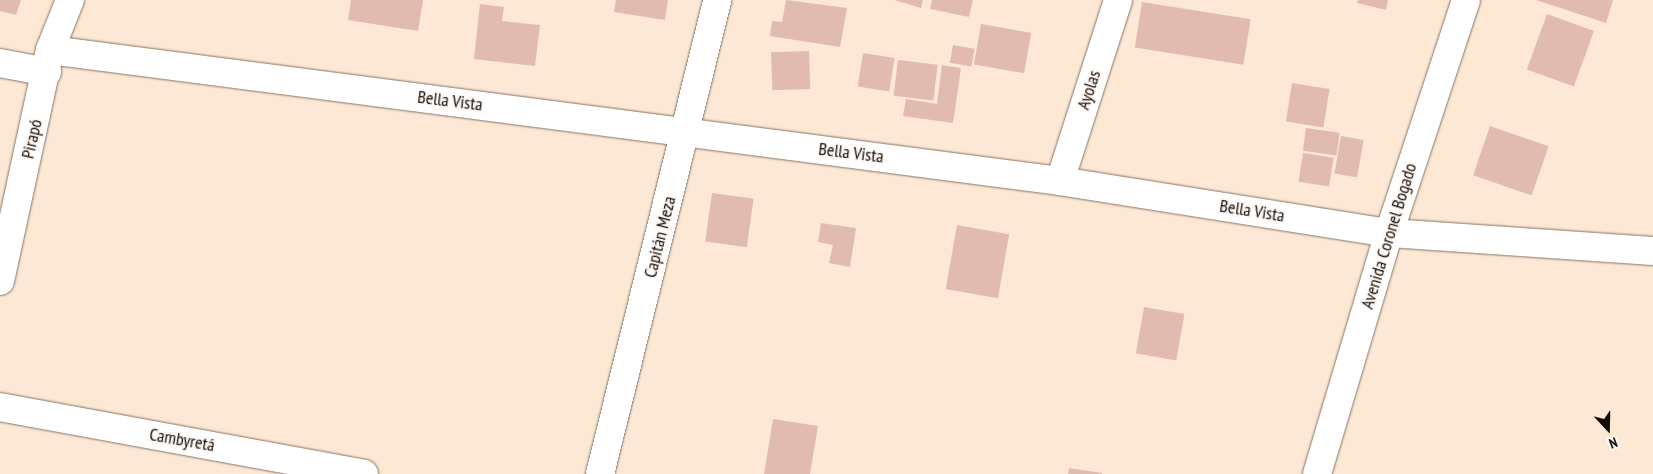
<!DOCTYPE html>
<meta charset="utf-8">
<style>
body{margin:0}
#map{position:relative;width:1653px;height:474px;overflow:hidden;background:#fde8d5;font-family:"PT Sans Narrow",sans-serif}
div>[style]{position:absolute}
.building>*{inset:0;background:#e2bbb0;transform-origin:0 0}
.roads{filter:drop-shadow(0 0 1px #877463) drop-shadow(0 0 1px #877463)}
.street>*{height:28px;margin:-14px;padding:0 14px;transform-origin:14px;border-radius:14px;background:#fff}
span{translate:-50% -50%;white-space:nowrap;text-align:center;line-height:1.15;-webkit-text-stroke:4px #fdf8f5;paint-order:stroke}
.street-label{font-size:18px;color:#150e08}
.north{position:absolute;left:1583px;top:404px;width:50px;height:50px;-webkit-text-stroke:4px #fdf8f5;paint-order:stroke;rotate:159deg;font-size:14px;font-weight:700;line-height:20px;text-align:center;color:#150e08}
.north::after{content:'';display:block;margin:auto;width:18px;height:22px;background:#150e08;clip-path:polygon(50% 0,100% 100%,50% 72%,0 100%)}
</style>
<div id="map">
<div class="building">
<div style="clip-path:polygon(0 0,21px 0,16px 15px,0 11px)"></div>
<div style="clip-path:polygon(351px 0,423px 0,418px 31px,348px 20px)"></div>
<div style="clip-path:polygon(616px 0,668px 0,665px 20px,614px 12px)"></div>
<div style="clip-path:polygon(786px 0,847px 8px,840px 47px,770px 36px,772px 21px,782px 22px)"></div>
<div style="clip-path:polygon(894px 0,923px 0,921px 8px)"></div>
<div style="clip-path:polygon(932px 0,973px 0,969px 17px,930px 9px)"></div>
<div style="clip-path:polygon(1358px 0,1388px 0,1386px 10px,1357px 3px)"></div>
<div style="clip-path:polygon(1536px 0,1613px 0,1606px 23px)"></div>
<div style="left:1142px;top:2px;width:110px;height:46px;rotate:9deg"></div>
<div style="clip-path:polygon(480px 4px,504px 7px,502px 21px,540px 25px,535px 66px,474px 59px)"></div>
<div style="left:1547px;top:14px;width:50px;height:59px;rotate:20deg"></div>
<div style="left:981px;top:24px;width:51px;height:41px;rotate:10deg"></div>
<div style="left:953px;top:45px;width:22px;height:18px;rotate:10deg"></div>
<div style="left:809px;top:51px;width:38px;height:38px;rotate:88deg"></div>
<div style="left:863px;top:53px;width:32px;height:34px;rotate:9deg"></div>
<div style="left:898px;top:60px;width:40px;height:36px;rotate:7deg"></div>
<div style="clip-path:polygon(942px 65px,961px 68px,953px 123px,903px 116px,906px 99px,937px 104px)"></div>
<div style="left:1292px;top:83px;width:38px;height:39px;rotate:9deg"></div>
<div style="left:1490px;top:126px;width:62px;height:52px;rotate:19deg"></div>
<div style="left:1306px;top:128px;width:34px;height:23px;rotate:8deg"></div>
<div style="left:1341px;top:136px;width:23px;height:38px;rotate:10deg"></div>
<div style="left:1303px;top:153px;width:31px;height:29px;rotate:9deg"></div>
<div style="left:712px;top:193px;width:42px;height:49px;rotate:8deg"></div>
<div style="clip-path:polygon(821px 223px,856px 228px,850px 267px,829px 263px,833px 245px,818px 242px)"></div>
<div style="left:957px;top:225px;width:53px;height:65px;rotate:10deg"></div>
<div style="left:1144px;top:307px;width:41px;height:47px;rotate:10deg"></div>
<div style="clip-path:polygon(773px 419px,818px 426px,810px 474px,764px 474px)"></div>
<div style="clip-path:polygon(1069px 468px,1102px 473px,1102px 474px,1068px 474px)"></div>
</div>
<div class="roads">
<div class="street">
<div style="left:50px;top:50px;width:1018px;rotate:7.39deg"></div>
<div style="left:1060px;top:181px;width:333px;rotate:9deg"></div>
<div style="left:1389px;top:233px;width:265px;rotate:3.9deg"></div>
<div style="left:0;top:63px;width:48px;rotate:10.8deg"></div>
<div style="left:1060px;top:181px;width:190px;rotate:-72.2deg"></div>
<div style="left:0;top:281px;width:236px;rotate:-77.8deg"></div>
<div style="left:50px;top:50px;width:54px;rotate:-68.2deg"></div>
<div style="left:0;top:407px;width:370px;rotate:10.4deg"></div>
<div style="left:600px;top:474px;width:488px;rotate:-76.1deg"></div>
<div style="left:1317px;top:474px;width:252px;rotate:-73.4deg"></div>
<div style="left:1389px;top:233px;width:245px;rotate:-71.7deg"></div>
</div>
</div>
<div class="street-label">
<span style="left:1089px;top:90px;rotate:-72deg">Ayolas</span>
<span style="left:450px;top:101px;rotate:7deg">Bella Vista</span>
<span style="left:32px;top:139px;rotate:-77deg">Pirapó</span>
<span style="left:851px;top:153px;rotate:7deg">Bella Vista</span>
<span style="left:1252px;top:211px;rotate:9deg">Bella Vista</span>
<span style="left:1389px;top:236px;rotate:-73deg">Avenida Coronel Bogado</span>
<span style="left:660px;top:237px;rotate:-76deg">Capitán Meza</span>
<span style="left:182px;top:440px;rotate:10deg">Cambyretá</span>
</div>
<div class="north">N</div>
</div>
